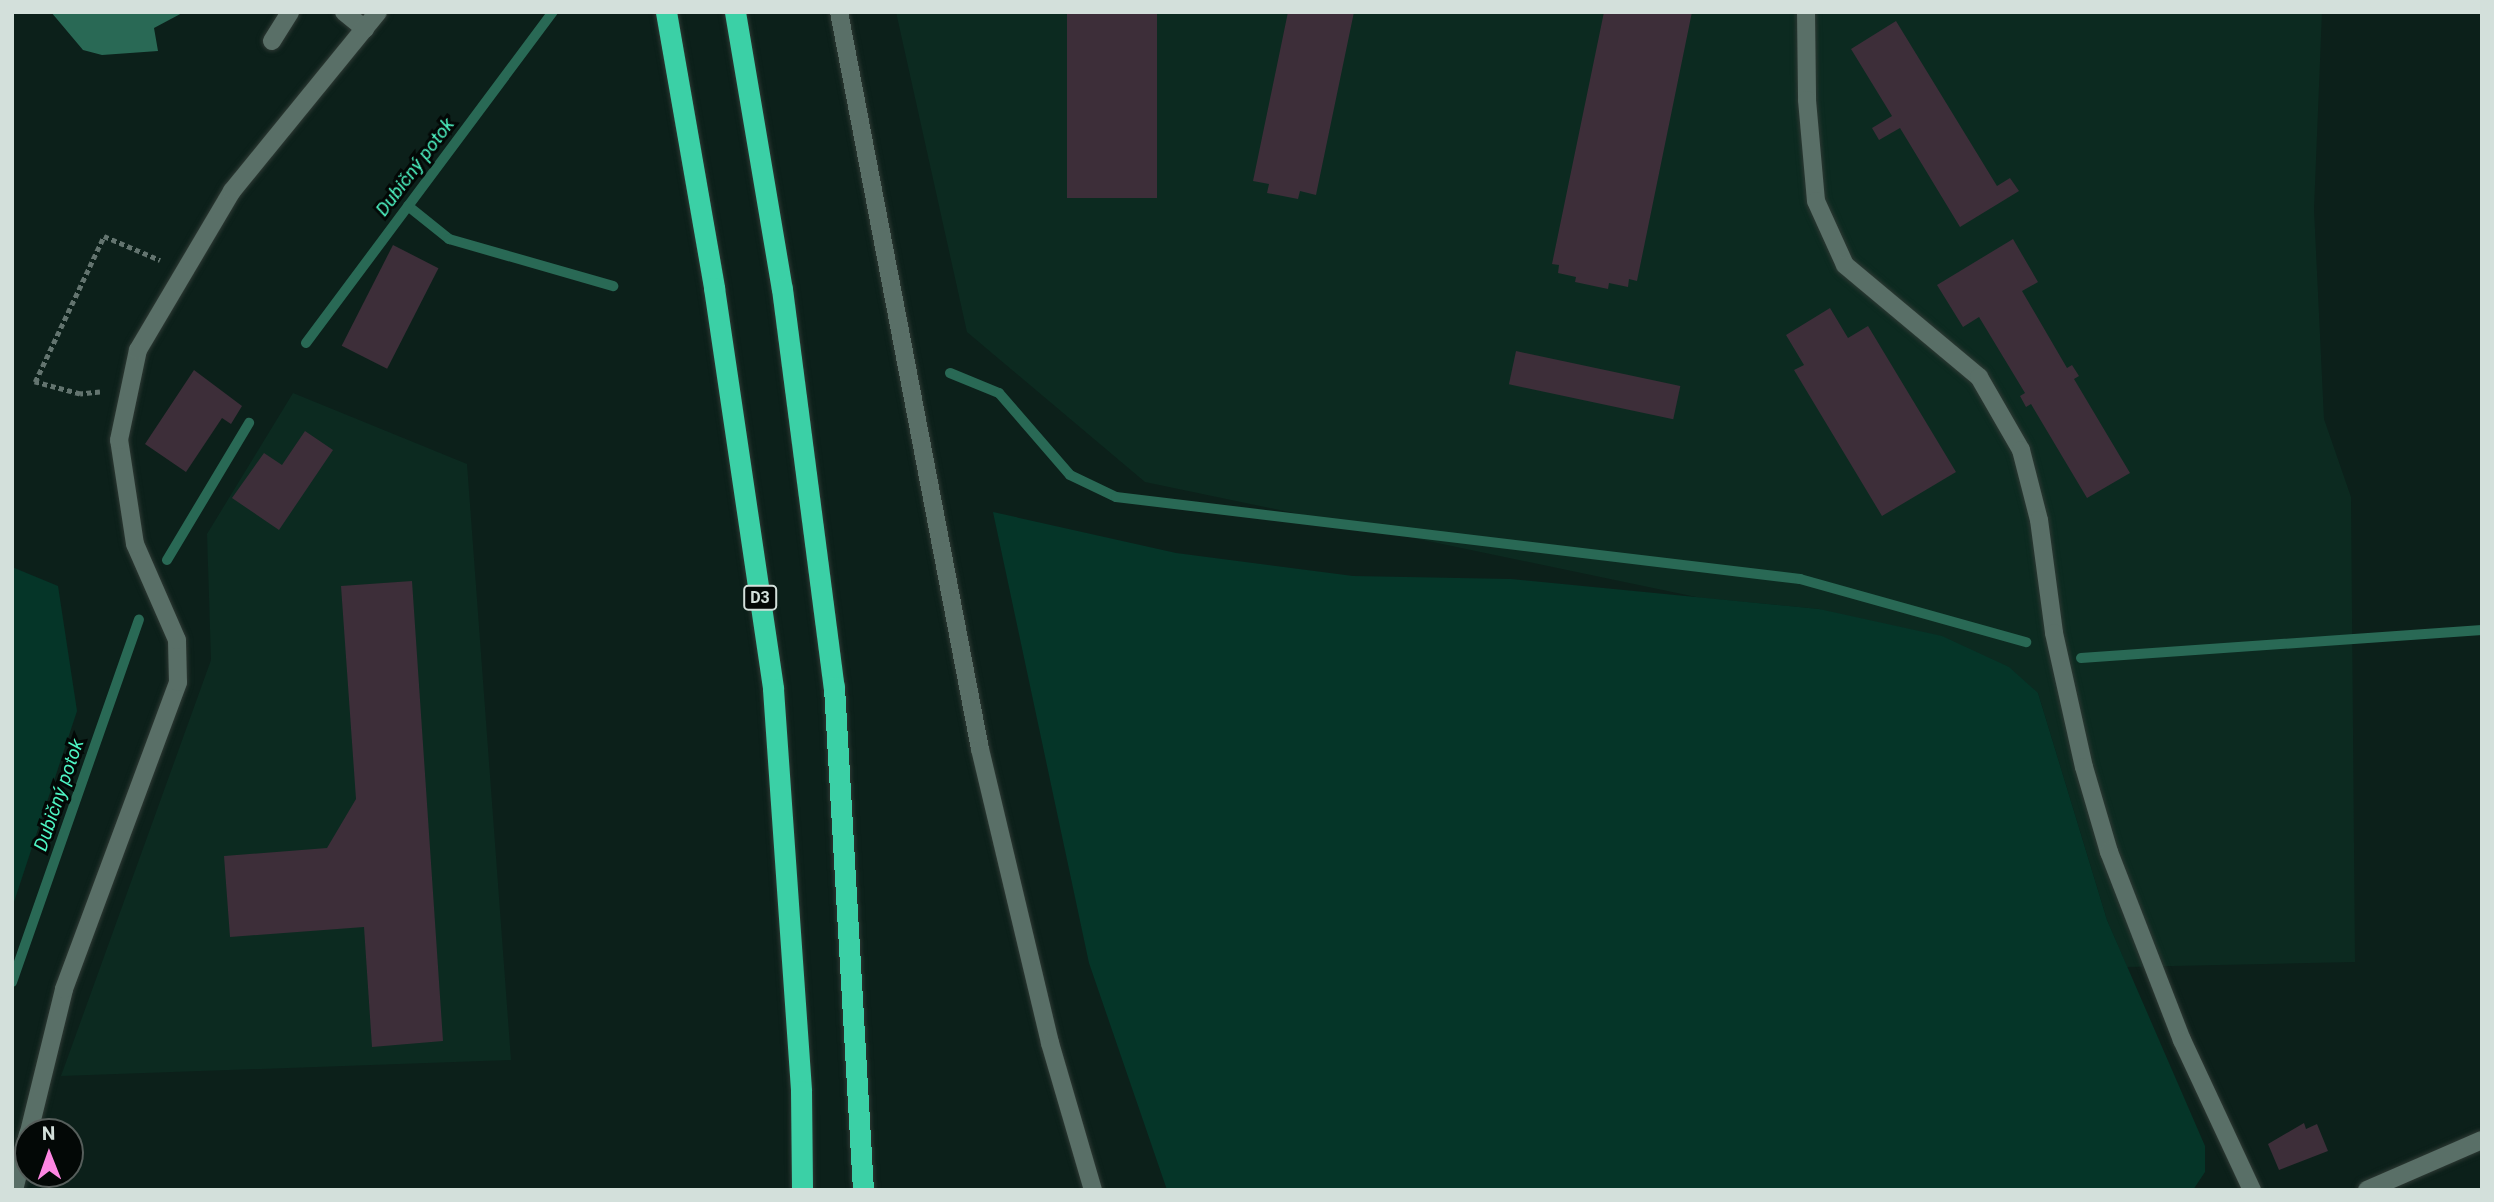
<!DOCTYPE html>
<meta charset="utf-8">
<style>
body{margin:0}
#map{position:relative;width:2494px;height:1202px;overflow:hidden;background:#0c201a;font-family:Roboto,sans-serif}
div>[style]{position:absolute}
.built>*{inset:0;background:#0c2a20}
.green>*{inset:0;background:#053528}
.water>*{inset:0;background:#296955}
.stream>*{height:10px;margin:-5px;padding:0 5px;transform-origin:5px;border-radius:5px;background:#296955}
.building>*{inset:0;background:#3d2e39;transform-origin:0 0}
.path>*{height:4.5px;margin-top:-2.25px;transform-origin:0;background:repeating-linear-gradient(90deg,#63746f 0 5px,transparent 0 8.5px)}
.roads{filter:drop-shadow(0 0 2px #2e3934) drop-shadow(0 0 2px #2e3934)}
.lane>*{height:18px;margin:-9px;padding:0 9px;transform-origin:9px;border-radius:9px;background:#596f67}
.street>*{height:18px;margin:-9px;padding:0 9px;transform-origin:9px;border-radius:9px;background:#596f67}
.secondary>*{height:18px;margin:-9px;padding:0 9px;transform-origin:9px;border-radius:9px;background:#596f67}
.highway>*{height:21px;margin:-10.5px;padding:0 10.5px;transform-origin:10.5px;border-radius:10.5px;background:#3bd0a6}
span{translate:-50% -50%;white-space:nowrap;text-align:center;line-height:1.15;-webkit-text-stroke:6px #030806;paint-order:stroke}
.shield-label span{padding:2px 5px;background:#030806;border:2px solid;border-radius:5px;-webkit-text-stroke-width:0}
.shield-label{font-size:16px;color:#d3e0db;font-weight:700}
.water-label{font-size:19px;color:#4ef5c4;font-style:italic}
.frame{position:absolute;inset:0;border:14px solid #d3e0db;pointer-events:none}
.north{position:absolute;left:14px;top:1118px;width:70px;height:70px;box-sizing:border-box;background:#030806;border:2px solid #565e5b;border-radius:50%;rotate:359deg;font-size:19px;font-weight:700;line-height:28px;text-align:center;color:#d3e0db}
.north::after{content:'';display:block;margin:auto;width:24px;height:32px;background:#fd86e2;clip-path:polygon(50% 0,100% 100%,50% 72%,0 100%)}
</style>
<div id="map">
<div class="built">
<div style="clip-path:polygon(896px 12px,2322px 12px,2314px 209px,2324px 419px,2351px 497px,2355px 962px,2127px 967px,2107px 920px,2038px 693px,1819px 609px,1701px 598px,1145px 482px,967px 332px)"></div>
<div style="clip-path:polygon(293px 393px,467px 464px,511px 1060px,61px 1076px,211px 660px,207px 534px)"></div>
</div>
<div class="green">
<div style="clip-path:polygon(993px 512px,1176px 553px,1353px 576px,1511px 579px,1819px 609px,1942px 636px,2009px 667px,2038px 693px,2107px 920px,2205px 1146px,2205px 1172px,2193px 1190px,1167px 1190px,1089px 963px)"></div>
<div style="clip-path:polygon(12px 567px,58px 586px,77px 711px,12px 908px)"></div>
</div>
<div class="water">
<div style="clip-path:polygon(51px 12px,184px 12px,154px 28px,158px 51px,102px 55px,83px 50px)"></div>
</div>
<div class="stream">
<div style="left:408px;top:206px;width:53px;rotate:38.8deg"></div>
<div style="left:449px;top:239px;width:171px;rotate:16deg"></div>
<div style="left:306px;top:343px;width:413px;rotate:-53.3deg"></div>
<div style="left:950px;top:373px;width:53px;rotate:22.2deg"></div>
<div style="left:999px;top:393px;width:108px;rotate:49.1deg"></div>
<div style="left:1070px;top:475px;width:51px;rotate:25.6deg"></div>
<div style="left:1116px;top:497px;width:689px;rotate:6.84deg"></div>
<div style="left:1800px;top:579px;width:235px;rotate:15.6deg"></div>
<div style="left:167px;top:560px;width:160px;rotate:-59.1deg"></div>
<div style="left:2081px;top:658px;width:402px;rotate:-4deg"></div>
<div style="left:12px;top:982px;width:384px;rotate:-70.7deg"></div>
</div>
<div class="building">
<div style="left:1067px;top:12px;width:90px;height:186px"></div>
<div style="clip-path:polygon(1288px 12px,1354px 12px,1316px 195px,1300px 191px,1298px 199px,1267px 193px,1269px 184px,1253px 181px)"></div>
<div style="clip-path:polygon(1604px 12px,1692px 12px,1637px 281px,1629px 279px,1628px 287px,1609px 283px,1608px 289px,1575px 282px,1576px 277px,1558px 273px,1559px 265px,1552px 264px)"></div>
<div style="clip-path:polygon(1896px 21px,1997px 186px,2010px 178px,2019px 191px,1960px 227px,1900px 128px,1879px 140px,1872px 128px,1892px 116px,1851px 49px)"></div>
<div style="clip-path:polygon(2013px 239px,2038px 282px,2022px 291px,2067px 368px,2072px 365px,2079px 376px,2074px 379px,2130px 473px,2087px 498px,2031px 404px,2026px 407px,2020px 396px,2025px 393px,1979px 317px,1963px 327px,1937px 285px)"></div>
<div style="left:393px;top:245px;width:51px;height:113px;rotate:27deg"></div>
<div style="clip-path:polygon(1830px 308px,1848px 338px,1868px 326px,1956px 472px,1882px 516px,1794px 370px,1804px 365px,1786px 335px)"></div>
<div style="left:1516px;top:351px;width:168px;height:34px;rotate:12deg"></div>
<div style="clip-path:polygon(194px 370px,242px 406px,231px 424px,222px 418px,186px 472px,145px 444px)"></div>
<div style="clip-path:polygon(305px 431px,333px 450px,279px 530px,232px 498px,264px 453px,282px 465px)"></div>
<div style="clip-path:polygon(412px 581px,443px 1041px,372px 1047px,364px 927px,230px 937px,224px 856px,327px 848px,356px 799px,341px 586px)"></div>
<div style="clip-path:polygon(2304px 1123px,2306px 1129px,2317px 1124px,2328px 1151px,2279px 1170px,2268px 1144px)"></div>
</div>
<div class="path">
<div style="left:100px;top:392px;width:20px;rotate:174deg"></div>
<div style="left:80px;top:394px;width:47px;rotate:-165.1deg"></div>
<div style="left:35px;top:382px;width:161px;rotate:-64.7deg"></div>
<div style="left:104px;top:236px;width:61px;rotate:23.2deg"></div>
</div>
<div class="roads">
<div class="lane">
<div style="left:344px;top:12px;width:27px;rotate:39deg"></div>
<div style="left:1806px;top:12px;width:88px;rotate:89.3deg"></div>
<div style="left:1807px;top:100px;width:101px;rotate:84.9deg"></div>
<div style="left:1816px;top:201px;width:70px;rotate:65.6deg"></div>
<div style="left:1845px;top:265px;width:175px;rotate:39.9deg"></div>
<div style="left:1979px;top:377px;width:84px;rotate:60.1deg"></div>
<div style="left:2021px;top:450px;width:72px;rotate:75.6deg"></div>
<div style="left:2039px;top:520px;width:114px;rotate:82.4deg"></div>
<div style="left:2054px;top:633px;width:137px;rotate:77.4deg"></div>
<div style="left:2084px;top:767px;width:89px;rotate:73.6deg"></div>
<div style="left:2109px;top:852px;width:202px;rotate:68.8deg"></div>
<div style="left:2182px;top:1040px;width:166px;rotate:65deg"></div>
<div style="left:272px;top:41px;width:34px;rotate:-58deg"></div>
</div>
<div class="street">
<div style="left:29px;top:1132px;width:147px;rotate:-76.2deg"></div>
<div style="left:64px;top:989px;width:327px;rotate:-69.6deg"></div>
<div style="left:178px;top:682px;width:42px;rotate:-91.4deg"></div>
<div style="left:177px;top:640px;width:105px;rotate:-113.6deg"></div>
<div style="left:135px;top:544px;width:105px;rotate:-98.7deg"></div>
<div style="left:119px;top:440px;width:92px;rotate:-78.1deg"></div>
<div style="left:138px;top:350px;width:185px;rotate:-59.4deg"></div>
<div style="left:232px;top:191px;width:231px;rotate:-50.8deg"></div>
<div style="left:14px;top:1190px;width:58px;rotate:-76deg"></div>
</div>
<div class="secondary">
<div style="left:839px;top:12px;width:750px;rotate:79.17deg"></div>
<div style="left:980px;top:749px;width:302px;rotate:76.6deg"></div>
<div style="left:1050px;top:1043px;width:153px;rotate:73.7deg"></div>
<div style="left:2367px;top:1190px;width:125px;rotate:-23.5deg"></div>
</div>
<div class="highway">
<div style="left:666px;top:12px;width:280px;rotate:80.1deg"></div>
<div style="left:714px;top:288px;width:405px;rotate:81.6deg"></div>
<div style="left:773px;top:689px;width:403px;rotate:86deg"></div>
<div style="left:801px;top:1091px;width:99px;rotate:89.4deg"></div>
<div style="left:735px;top:12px;width:281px;rotate:80.4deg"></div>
<div style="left:782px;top:289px;width:401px;rotate:82.6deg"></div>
<div style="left:834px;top:687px;width:504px;rotate:86.7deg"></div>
</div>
</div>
<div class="shield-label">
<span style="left:760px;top:598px">D3</span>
</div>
<div class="water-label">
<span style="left:415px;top:167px;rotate:-53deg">Dubičný potok</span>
<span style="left:59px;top:795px;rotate:-71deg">Dubičný potok</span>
</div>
<div class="frame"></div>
<div class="north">N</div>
</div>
